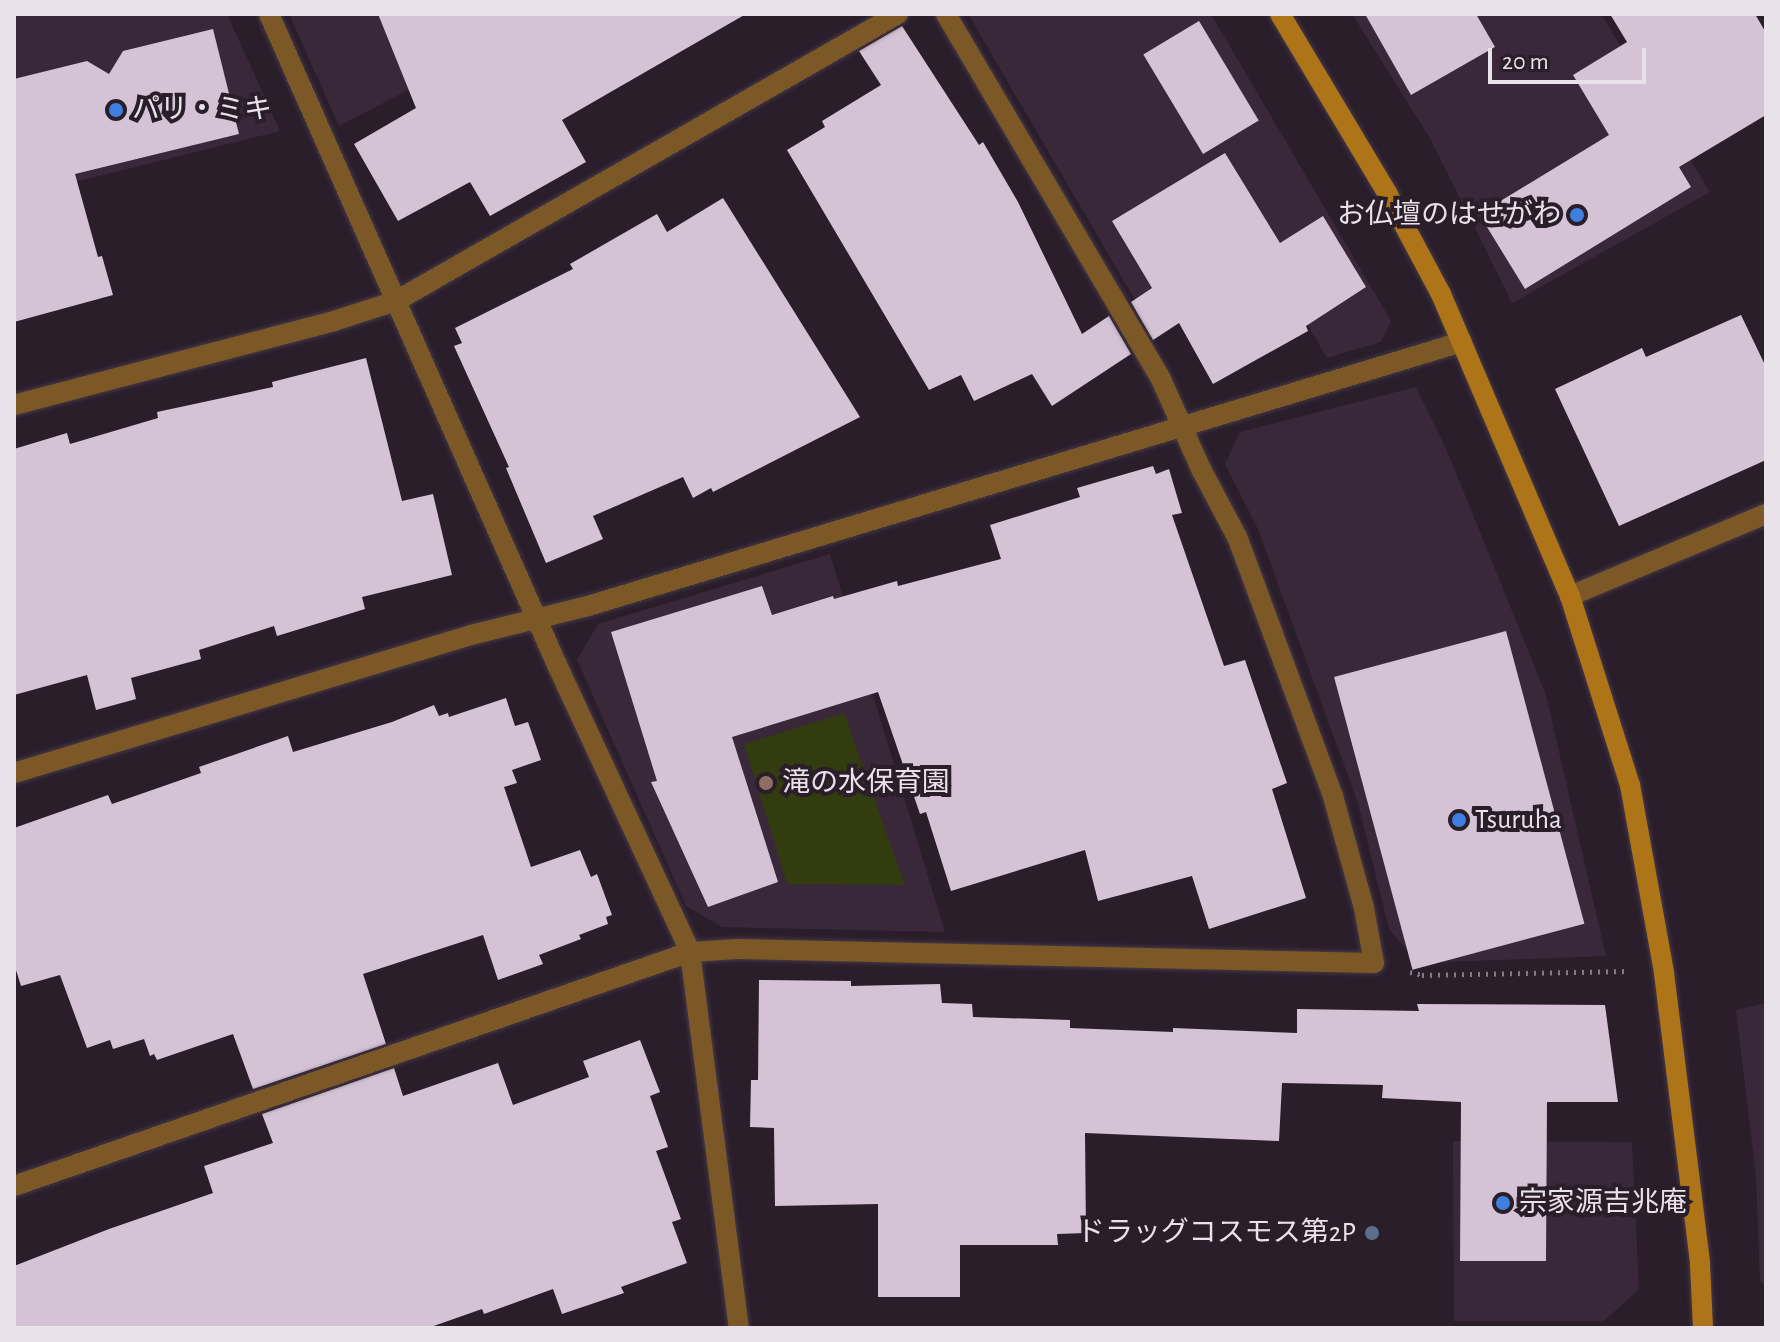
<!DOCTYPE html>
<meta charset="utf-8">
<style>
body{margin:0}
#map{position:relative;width:1780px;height:1342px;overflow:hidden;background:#2b1e2b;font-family:"Alegreya Sans","Noto Sans JP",sans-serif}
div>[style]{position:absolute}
.built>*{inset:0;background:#392839}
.green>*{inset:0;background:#323c0e}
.building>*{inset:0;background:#d4c3d4;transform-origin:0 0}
.path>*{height:5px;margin-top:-2.5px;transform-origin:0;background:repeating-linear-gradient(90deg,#847984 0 2px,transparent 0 8px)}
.roads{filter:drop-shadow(0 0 2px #463946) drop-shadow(0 0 2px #463946)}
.street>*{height:20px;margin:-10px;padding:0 10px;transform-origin:10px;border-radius:10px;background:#7c5827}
.secondary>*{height:20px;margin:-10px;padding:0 10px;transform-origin:10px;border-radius:10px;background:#ae7418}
.dots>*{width:22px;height:22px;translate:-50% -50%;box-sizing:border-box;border:4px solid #2b1e2b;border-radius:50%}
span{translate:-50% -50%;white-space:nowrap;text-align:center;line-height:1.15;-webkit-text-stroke:8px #2b1e2b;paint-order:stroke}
.poi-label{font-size:28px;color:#eae2ea}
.left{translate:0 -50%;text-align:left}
.right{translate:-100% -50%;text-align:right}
.frame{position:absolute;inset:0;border:16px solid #eae2ea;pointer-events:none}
.scale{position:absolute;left:1488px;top:48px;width:158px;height:36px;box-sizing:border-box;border:4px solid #eae2ea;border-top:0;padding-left:10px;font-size:24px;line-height:28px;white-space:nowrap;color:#eae2ea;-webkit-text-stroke:6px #2b1e2b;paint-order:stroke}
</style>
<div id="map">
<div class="built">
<div style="clip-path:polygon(14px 14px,227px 14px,280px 131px,14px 197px)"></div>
<div style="clip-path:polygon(289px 14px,554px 14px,339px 126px)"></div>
<div style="clip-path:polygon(968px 14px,1211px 14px,1391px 321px,1381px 342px,1327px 358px,1263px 248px,1145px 317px)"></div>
<div style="clip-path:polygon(1352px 14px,1601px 14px,1710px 192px,1512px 303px,1431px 140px)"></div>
<div style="clip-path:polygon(1416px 387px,1448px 453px,1546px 695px,1606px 956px,1419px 963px,1389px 929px,1358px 803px,1258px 529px,1225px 464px,1240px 432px)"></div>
<div style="clip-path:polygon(830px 554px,945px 932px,722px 927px,686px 906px,577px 660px,598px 624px)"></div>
<div style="clip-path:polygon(1766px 1003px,1766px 1287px,1760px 1281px,1756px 1177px,1736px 1010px)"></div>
<div style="clip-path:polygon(1453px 1141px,1632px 1142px,1639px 1289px,1604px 1321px,1454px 1321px)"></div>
</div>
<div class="green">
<div style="clip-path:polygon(844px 713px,905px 885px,787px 884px,744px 744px)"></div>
</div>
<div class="building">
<div style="clip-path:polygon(378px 14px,746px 14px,562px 120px,586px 162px,490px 216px,470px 182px,398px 221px,354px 144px,416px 108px)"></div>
<div style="clip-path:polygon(1365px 14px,1476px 14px,1495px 47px,1411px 95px)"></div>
<div style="clip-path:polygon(1610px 14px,1755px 14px,1766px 33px,1766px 115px,1679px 167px,1691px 187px,1525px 289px,1479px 214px,1609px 135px,1573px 75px,1627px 42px)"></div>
<div style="left:1199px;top:21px;width:116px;height:65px;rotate:59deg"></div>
<div style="clip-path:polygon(902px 26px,979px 145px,983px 142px,1018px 202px,1082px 334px,1109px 316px,1131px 354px,1052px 406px,1032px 374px,974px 401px,961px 375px,929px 390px,787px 150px,825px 127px,822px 121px,881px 85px,859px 51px)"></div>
<div style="clip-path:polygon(213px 29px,239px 134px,75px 174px,98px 257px,102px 256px,113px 295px,14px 322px,14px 79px,87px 61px,109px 74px,123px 51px)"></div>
<div style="clip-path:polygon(1225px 153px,1280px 243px,1323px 216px,1366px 287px,1306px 326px,1308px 331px,1213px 384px,1179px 323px,1153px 340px,1131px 302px,1152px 288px,1112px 221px)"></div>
<div style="clip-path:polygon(723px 198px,860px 417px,713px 492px,711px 488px,693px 498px,683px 477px,593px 516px,603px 539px,546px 563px,506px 468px,509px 467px,454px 346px,462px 343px,455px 328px,573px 269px,570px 264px,657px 214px,667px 232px)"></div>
<div style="clip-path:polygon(1741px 315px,1766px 367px,1766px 460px,1619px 526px,1555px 389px,1642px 348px,1646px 357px)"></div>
<div style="clip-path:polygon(366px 358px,402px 501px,433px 494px,452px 575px,362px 597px,365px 609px,277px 636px,274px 626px,199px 650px,201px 659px,131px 678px,136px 699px,96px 710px,87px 675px,14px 695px,14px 449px,67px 433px,70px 444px,158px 418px,157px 412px,273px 387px,272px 382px)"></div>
<div style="clip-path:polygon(1153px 466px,1156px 474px,1169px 469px,1182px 513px,1172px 515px,1224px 666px,1245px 660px,1287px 783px,1272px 789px,1306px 898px,1209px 929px,1192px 876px,1098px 901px,1085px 850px,951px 891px,926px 812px,920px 814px,878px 692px,732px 737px,778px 882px,708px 907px,651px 782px,657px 781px,611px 632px,762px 586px,772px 615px,833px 596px,834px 599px,897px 581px,898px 586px,1001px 559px,990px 525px,1080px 497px,1077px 488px)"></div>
<div style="left:1506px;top:631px;width:303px;height:178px;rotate:75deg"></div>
<div style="clip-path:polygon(506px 698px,515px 726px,528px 722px,541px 760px,512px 770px,517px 783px,504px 787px,531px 867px,580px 850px,591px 877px,597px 874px,612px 915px,606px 917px,608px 924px,579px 935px,581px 939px,539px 955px,543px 964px,498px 980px,483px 935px,363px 974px,386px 1044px,253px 1089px,233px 1034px,157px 1060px,154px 1054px,150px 1056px,144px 1039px,113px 1049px,110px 1040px,87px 1048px,60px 975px,21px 986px,14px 964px,14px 828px,108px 795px,112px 804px,201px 773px,199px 767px,288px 736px,293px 752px,392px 722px,434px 705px,439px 716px,448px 713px,449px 717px)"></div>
<div style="clip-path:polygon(759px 980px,851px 981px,851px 986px,940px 984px,942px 1003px,972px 1004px,973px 1017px,1070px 1020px,1070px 1028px,1173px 1032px,1173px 1028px,1297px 1033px,1297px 1009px,1419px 1011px,1417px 1004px,1605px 1005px,1618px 1102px,1547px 1102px,1546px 1261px,1460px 1261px,1461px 1102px,1382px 1098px,1383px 1085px,1282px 1083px,1279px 1141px,1085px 1133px,1086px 1233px,1057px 1234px,1058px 1245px,960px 1245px,960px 1297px,878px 1297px,878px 1204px,775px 1206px,774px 1128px,750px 1127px,751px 1080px,758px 1080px)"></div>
<div style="clip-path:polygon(640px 1040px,660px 1092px,650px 1096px,668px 1147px,656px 1151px,681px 1219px,672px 1222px,687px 1263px,621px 1287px,624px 1293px,562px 1314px,553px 1289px,484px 1314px,482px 1309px,428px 1328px,14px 1328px,14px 1266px,109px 1229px,213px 1193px,204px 1166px,273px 1143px,262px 1114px,394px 1068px,403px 1096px,498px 1063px,513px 1105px,589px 1077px,583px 1061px)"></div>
</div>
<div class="path">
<div style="left:1410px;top:972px;width:12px;rotate:14deg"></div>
<div style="left:1422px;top:975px;width:206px;rotate:-1.1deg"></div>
</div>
<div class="roads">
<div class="street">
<div style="left:269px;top:14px;width:714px;rotate:66.13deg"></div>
<div style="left:558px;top:667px;width:314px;rotate:65.1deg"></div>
<div style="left:690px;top:952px;width:379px;rotate:82.6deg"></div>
<div style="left:14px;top:405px;width:331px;rotate:-14.7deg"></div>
<div style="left:334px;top:321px;width:65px;rotate:-17.9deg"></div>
<div style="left:396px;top:301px;width:578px;rotate:-29.76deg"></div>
<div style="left:1570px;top:596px;width:212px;rotate:-22.7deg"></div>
<div style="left:14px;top:773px;width:477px;rotate:-16.8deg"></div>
<div style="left:471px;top:635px;width:121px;rotate:-13.9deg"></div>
<div style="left:588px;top:606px;width:913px;rotate:-16.81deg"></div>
<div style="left:14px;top:1186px;width:715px;rotate:-19.09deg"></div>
<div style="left:690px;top:952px;width:48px;rotate:-3.6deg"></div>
<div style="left:738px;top:949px;width:636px;rotate:1.26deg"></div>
<div style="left:1374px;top:963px;width:56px;rotate:-100.3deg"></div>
<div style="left:1364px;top:908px;width:116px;rotate:-105.5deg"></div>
<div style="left:1333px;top:796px;width:276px;rotate:-110.3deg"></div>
<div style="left:1237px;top:537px;width:77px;rotate:-117.9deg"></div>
<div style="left:1201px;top:469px;width:98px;rotate:-114deg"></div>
<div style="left:1161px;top:379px;width:424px;rotate:-120.5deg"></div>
</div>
<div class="secondary">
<div style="left:1280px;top:14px;width:209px;rotate:59.1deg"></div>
<div style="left:1387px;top:193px;width:115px;rotate:61.9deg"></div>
<div style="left:1441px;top:294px;width:328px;rotate:66.9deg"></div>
<div style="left:1570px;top:596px;width:198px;rotate:72.4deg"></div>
<div style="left:1630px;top:785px;width:191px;rotate:79.7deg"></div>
<div style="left:1664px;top:973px;width:293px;rotate:82.9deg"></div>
<div style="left:1700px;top:1264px;width:64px;rotate:87.3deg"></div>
</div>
</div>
<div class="dots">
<div style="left:116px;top:110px;background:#3f7fe0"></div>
<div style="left:1577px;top:215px;background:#3f7fe0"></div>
<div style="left:766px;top:783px;background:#8d6e63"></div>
<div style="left:1459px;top:820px;background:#3f7fe0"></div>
<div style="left:1503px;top:1203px;background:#3f7fe0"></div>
<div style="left:1372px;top:1233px;background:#5c6f8a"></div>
</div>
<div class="poi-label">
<span class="left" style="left:132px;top:110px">パリ・ミキ</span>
<span class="right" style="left:1561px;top:215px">お仏壇のはせがわ</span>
<span class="left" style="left:782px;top:783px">滝の水保育園</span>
<span class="left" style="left:1475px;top:820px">Tsuruha</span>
<span class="left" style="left:1519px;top:1203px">宗家源吉兆庵</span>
<span class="right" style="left:1356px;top:1233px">ドラッグコスモス第2P</span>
</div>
<div class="frame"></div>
<div class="scale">20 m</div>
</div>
